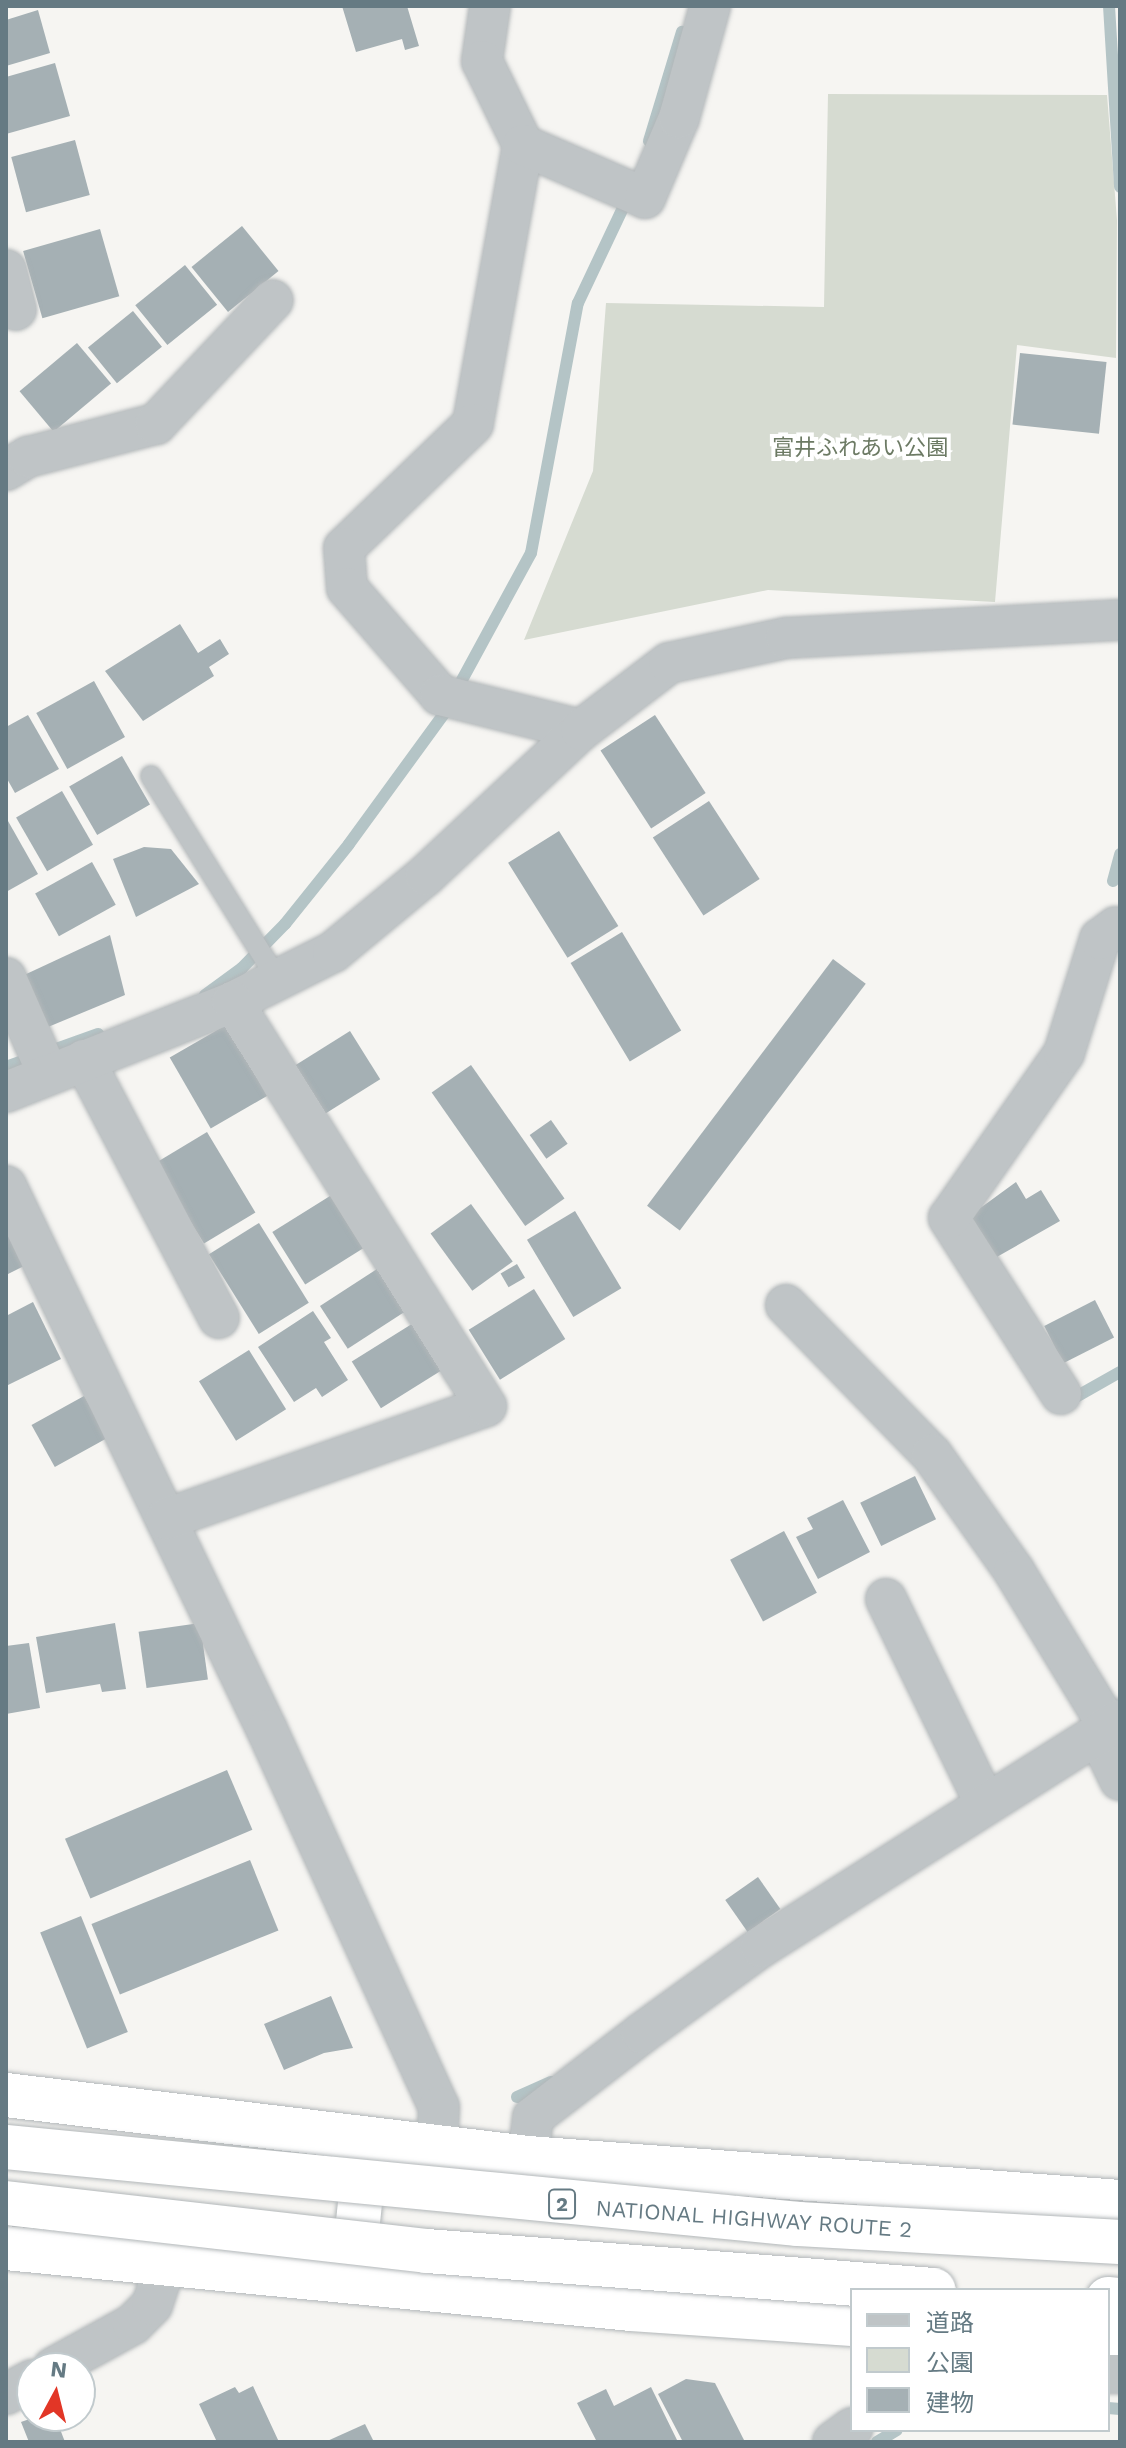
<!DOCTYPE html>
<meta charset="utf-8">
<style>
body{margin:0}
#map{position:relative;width:1126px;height:2448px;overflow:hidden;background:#f6f5f2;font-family:"Work Sans","Noto Sans JP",sans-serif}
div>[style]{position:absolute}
.green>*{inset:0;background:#d6dbd1}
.stream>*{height:12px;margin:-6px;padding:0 6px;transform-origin:6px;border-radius:6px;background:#b4c4c6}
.building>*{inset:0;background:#a5b0b4;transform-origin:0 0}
.roads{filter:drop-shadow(0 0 2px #b2b7b9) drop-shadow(0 0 2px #b2b7b9)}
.service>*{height:20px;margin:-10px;padding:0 10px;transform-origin:10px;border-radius:10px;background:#bfc4c6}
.minor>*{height:40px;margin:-20px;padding:0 20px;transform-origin:20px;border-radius:20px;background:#bfc4c6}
.trunk>*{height:44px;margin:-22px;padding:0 22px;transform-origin:22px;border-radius:22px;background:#fff}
.bridges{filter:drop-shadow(0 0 2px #b2b7b9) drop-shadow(0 0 2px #b2b7b9)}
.trunk-bridge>*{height:44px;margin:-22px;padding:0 22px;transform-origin:22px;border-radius:22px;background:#fff}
span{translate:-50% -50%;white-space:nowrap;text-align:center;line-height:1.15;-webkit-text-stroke:8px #fff;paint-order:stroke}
.shield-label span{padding:2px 6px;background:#fff;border:2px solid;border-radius:6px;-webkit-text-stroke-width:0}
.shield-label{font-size:20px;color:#657a83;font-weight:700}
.park-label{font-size:22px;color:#6c7a64}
.street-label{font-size:22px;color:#657a83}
.frame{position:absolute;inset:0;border:8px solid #657a83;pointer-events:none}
.legend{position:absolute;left:850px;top:2288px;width:260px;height:144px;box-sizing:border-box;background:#fff;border:2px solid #c1cacd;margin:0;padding:10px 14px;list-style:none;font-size:24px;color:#657a83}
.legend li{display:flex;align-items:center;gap:16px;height:40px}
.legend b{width:40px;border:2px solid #c1cacd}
.north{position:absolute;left:16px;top:2352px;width:80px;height:80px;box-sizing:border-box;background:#fff;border:2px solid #c1cacd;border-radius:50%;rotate:7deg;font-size:22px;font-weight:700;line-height:32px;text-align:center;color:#657a83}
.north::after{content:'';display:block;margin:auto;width:28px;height:36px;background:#e23626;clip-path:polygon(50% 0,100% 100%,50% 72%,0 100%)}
</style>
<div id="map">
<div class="green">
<div style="clip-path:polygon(828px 94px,1107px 95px,1117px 220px,1116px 358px,1017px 345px,995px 602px,768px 590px,524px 640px,593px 471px,606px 303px,824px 307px)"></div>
</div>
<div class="stream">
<div style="left:1109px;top:6px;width:181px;rotate:86.5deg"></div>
<div style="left:649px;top:141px;width:114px;rotate:-73.2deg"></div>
<div style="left:1113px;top:881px;width:28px;rotate:-75deg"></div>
<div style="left:205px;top:995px;width:46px;rotate:-36.1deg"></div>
<div style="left:242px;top:968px;width:62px;rotate:-45.7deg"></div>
<div style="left:285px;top:924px;width:102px;rotate:-51.3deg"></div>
<div style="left:349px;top:844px;width:160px;rotate:-53.9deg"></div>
<div style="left:443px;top:715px;width:184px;rotate:-61.5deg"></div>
<div style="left:531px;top:553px;width:254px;rotate:-79.4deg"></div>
<div style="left:578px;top:303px;width:105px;rotate:-64.7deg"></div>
<div style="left:6px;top:1067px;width:98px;rotate:-19.7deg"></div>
<div style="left:1069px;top:1391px;width:9px;rotate:54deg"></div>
<div style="left:1074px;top:1398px;width:53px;rotate:-29.5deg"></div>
<div style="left:517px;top:2097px;width:37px;rotate:-24deg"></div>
<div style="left:1108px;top:2408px;width:12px;rotate:5deg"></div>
<div style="left:877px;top:2442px;width:23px;rotate:-31deg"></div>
</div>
<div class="building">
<div style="clip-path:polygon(342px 6px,407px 6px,419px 46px,405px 50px,402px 39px,356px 52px)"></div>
<div style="clip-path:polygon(38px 10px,50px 53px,6px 66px,6px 20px)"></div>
<div style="clip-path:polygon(55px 63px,70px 116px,6px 134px,6px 77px)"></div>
<div style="left:75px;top:140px;width:57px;height:66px;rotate:75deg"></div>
<div style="left:242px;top:226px;width:58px;height:65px;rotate:51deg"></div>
<div style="left:100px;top:229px;width:70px;height:80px;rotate:74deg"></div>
<div style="left:185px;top:265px;width:51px;height:64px;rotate:51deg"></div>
<div style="left:133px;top:311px;width:46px;height:58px;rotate:51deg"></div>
<div style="left:77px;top:343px;width:53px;height:75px;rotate:50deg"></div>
<div style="left:1020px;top:353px;width:87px;height:72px;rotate:6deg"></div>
<div style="clip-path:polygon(180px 624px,198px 653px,220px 639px,229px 654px,209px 667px,214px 676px,143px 721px,105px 671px)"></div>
<div style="left:94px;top:681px;width:64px;height:66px;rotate:61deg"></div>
<div style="clip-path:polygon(28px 715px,59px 769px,15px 793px,6px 777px,6px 727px)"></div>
<div style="left:655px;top:715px;width:93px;height:65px;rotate:57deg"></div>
<div style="left:122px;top:756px;width:56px;height:61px;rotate:60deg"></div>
<div style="left:62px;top:791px;width:62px;height:53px;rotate:60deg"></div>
<div style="left:709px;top:801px;width:93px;height:67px;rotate:57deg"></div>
<div style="clip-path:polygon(8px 821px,38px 874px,6px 892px,6px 822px)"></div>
<div style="left:559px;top:831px;width:112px;height:60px;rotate:58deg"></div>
<div style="clip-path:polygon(144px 847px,171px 849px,199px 884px,136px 917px,113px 859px)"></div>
<div style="left:92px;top:862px;width:49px;height:65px;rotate:61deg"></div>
<div style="left:622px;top:932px;width:115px;height:60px;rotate:59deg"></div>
<div style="clip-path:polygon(110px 935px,125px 995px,48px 1027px,22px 976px)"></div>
<div style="left:833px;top:959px;width:41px;height:309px;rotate:37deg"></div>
<div style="left:226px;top:1025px;width:82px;height:65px;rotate:60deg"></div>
<div style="left:350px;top:1031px;width:57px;height:64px;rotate:58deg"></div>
<div style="left:471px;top:1065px;width:163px;height:48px;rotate:55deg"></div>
<div style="left:551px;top:1120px;width:29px;height:26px;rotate:55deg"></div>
<div style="left:207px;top:1132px;width:94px;height:60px;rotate:59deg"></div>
<div style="clip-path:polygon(1016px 1182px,1026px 1199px,1041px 1190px,1060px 1221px,995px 1258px,968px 1217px)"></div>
<div style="left:330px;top:1196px;width:62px;height:68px;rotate:58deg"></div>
<div style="left:471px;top:1204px;width:71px;height:50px;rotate:54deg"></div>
<div style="clip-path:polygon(6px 1208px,34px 1261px,6px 1275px)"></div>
<div style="left:575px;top:1211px;width:90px;height:56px;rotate:59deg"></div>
<div style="left:259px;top:1223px;width:94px;height:59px;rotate:58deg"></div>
<div style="left:517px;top:1264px;width:16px;height:19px;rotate:60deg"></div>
<div style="left:377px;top:1269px;width:51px;height:68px;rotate:57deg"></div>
<div style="left:534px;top:1289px;width:59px;height:77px;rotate:58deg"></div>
<div style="left:1095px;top:1300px;width:42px;height:57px;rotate:63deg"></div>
<div style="clip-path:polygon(33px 1302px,61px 1359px,6px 1386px,6px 1316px)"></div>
<div style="clip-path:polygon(313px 1311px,331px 1338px,324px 1342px,348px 1380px,322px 1397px,316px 1388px,294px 1402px,258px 1347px)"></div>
<div style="left:423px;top:1317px;width:55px;height:84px;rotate:58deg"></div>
<div style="left:249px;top:1350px;width:70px;height:59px;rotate:58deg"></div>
<div style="left:84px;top:1396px;width:48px;height:60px;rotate:61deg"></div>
<div style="left:915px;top:1476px;width:48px;height:61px;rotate:64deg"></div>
<div style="clip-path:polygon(843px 1500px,870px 1552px,818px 1579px,796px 1537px,813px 1529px,807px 1518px)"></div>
<div style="left:784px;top:1531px;width:70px;height:61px;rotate:62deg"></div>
<div style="clip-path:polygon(115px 1623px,126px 1689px,102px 1692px,100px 1684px,46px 1693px,36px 1637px)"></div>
<div style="left:200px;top:1623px;width:57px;height:62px;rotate:82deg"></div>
<div style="clip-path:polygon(29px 1643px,40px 1708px,6px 1714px,6px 1646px)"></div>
<div style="left:227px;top:1770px;width:65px;height:176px;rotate:67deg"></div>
<div style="left:250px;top:1860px;width:76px;height:171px;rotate:68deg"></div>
<div style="left:758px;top:1877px;width:39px;height:40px;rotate:55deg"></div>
<div style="left:81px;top:1916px;width:125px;height:44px;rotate:68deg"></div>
<div style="clip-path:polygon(331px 1996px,353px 2048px,324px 2053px,284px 2070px,264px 2024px)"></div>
<div style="clip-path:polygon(686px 2379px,715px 2383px,745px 2442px,683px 2442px,658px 2394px)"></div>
<div style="clip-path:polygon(253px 2386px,279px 2442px,217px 2442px,199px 2404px,235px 2387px,239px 2393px)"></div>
<div style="clip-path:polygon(651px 2387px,678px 2442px,597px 2442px,577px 2403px,606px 2389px,614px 2406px)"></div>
<div style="clip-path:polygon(38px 2416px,55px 2416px,65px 2442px,29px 2442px,21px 2422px)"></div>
<div style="clip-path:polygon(365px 2424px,374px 2442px,325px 2442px)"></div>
</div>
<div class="roads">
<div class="service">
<div style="left:151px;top:776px;width:240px;rotate:58.1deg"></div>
</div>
<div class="minor">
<div style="left:490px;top:6px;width:56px;rotate:98.3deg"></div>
<div style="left:482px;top:61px;width:93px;rotate:64deg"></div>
<div style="left:523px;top:145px;width:283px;rotate:100.2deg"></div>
<div style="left:473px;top:424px;width:179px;rotate:136.1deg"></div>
<div style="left:344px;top:548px;width:40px;rotate:85.7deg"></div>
<div style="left:347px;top:588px;width:142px;rotate:49deg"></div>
<div style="left:440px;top:695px;width:145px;rotate:13.9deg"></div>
<div style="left:523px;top:145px;width:133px;rotate:23.5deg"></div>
<div style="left:645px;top:198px;width:87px;rotate:-67deg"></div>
<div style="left:679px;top:118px;width:116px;rotate:-74.5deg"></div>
<div style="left:6px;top:270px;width:41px;rotate:76deg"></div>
<div style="left:6px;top:470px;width:26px;rotate:-31deg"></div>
<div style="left:28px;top:457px;width:132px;rotate:-14.5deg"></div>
<div style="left:156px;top:424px;width:170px;rotate:-46.7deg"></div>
<div style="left:6px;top:978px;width:105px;rotate:66.4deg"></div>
<div style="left:84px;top:1060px;width:291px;rotate:62.4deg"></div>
<div style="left:6px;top:1092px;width:244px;rotate:-21.6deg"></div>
<div style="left:233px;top:1002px;width:112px;rotate:-26.6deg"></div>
<div style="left:333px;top:952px;width:121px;rotate:-39.6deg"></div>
<div style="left:426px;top:875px;width:212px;rotate:-43.1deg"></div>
<div style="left:581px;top:730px;width:111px;rotate:-37.3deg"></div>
<div style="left:669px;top:663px;width:120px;rotate:-12.1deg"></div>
<div style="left:786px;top:638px;width:334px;rotate:-3.1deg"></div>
<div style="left:6px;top:1186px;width:603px;rotate:64.37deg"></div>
<div style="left:267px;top:1730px;width:414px;rotate:65.5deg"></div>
<div style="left:439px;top:2107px;width:40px;rotate:92.9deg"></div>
<div style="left:786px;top:1305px;width:209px;rotate:45.8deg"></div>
<div style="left:932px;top:1455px;width:142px;rotate:54.7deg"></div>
<div style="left:1014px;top:1571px;width:183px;rotate:58.7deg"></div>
<div style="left:1061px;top:1394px;width:209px;rotate:-122.5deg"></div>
<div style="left:949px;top:1218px;width:201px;rotate:-55.1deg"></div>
<div style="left:1064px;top:1053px;width:120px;rotate:-72.5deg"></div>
<div style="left:1100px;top:939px;width:20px;rotate:-37deg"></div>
<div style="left:166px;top:1519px;width:339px;rotate:-19.4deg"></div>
<div style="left:486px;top:1406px;width:477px;rotate:-122.1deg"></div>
<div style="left:886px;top:1599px;width:225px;rotate:64.1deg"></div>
<div style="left:1098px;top:1734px;width:51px;rotate:64.4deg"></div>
<div style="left:528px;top:2158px;width:41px;rotate:-83deg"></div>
<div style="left:533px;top:2117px;width:138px;rotate:-37.6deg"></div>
<div style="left:642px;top:2033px;width:147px;rotate:-35.9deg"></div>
<div style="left:761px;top:1947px;width:425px;rotate:-32.3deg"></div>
<div style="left:53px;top:2368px;width:91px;rotate:-28.8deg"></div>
<div style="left:133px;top:2324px;width:27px;rotate:-45deg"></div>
<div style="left:152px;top:2305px;width:41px;rotate:-71.6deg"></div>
<div style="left:1108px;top:2373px;width:12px"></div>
<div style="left:6px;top:2394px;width:30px;rotate:-28deg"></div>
<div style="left:833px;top:2442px;width:24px;rotate:-36deg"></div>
</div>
<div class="trunk">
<div style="left:6px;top:2095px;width:526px;rotate:6.88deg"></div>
<div style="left:528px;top:2158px;width:594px;rotate:4.25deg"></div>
<div style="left:6px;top:2248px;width:628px;rotate:5.57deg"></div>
<div style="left:631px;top:2309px;width:222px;rotate:3.9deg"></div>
<div style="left:352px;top:2279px;width:135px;rotate:-84deg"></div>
<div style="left:1108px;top:2299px;width:12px;rotate:5deg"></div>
<div style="left:1108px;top:2333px;width:12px"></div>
</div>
</div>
<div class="bridges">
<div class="trunk-bridge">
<div style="left:6px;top:2147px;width:796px;rotate:5.55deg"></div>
<div style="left:798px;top:2224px;width:323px;rotate:3.2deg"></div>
<div style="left:6px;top:2203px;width:424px;rotate:6.5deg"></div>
<div style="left:427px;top:2251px;width:508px;rotate:4.4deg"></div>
</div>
</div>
<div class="shield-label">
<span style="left:562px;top:2204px">2</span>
</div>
<div class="park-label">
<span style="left:860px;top:448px">富井ふれあい公園</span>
</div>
<div class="street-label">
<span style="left:754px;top:2219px;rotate:4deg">NATIONAL HIGHWAY ROUTE 2</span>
</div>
<div class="frame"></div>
<ul class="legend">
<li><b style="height:10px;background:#bfc4c6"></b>道路</li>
<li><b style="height:22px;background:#d6dbd1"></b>公園</li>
<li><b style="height:22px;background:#a5b0b4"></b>建物</li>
</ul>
<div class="north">N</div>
</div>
